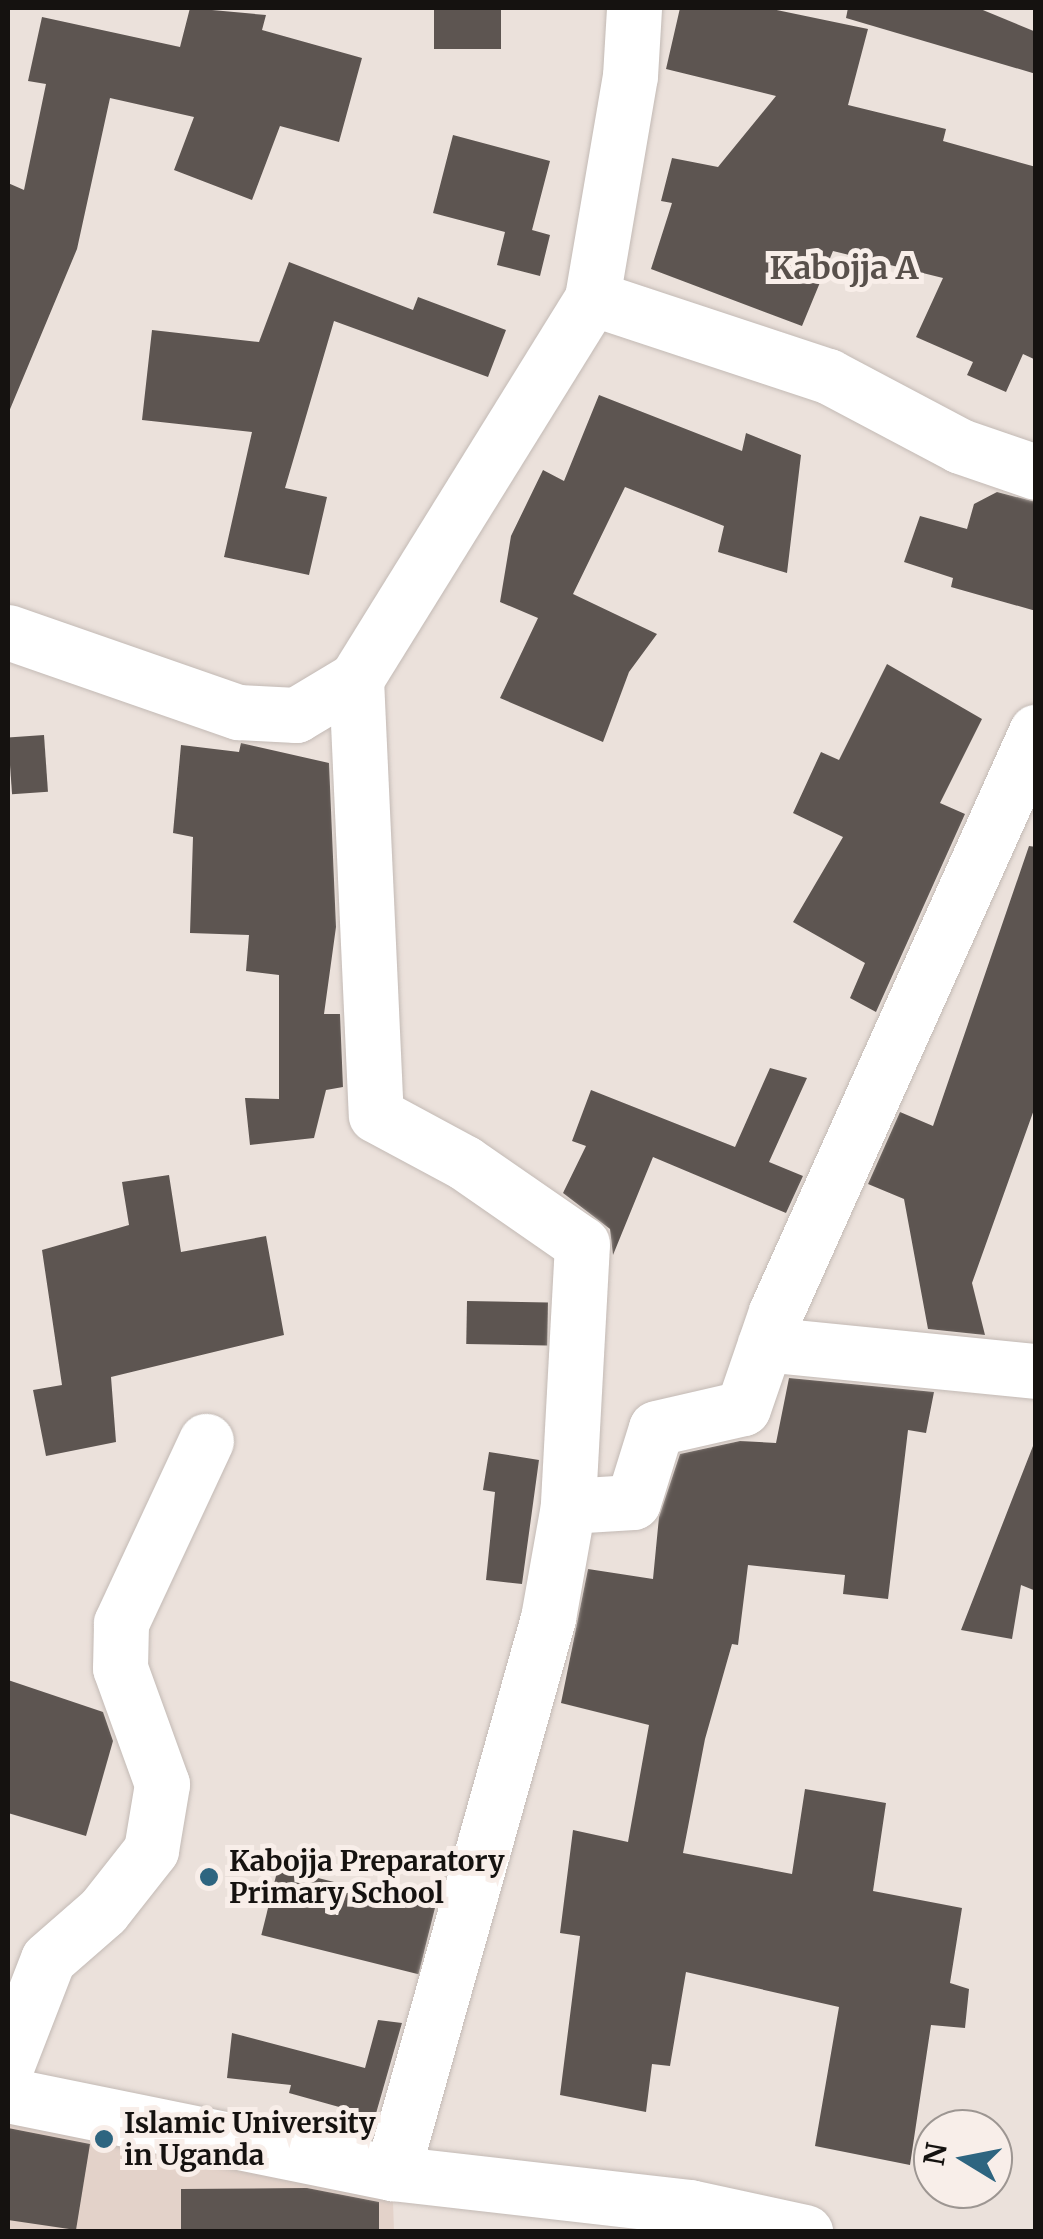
<!DOCTYPE html>
<style>
body{margin:0}
#map{position:relative;width:1043px;height:2239px;overflow:hidden;background:#ebe1db;font-family:Merriweather,serif}
div>[style]{position:absolute}
.built>*{inset:0;background:#e3d2c9}
.building>*{inset:0;background:#5d5551;transform-origin:0 0}
.roads{filter:drop-shadow(0 0 2px #c3bab5) drop-shadow(0 0 2px #c3bab5)}
.minor>*{height:55px;margin:-27.5px;padding:0 27.5px;transform-origin:27.5px;border-radius:27.5px;background:#fff}
.dots>*{width:28px;height:28px;translate:-50% -50%;box-sizing:border-box;border:5px solid #f8eee9;border-radius:50%}
span{translate:-50% -50%;white-space:nowrap;text-align:center;line-height:1.15;-webkit-text-stroke:10px #f8eee9;paint-order:stroke}
.poi-label{font-size:28px;color:#151210;font-weight:700}
.left{translate:0 -50%;text-align:left}
.quarter-label{font-size:32px;color:#58504b;font-weight:700}
.frame{position:absolute;inset:0;border:10px solid #151210;pointer-events:none}
.north{position:absolute;left:913px;top:2109px;width:100px;height:100px;box-sizing:border-box;background:#f8eee9;border:2px solid #9d9692;border-radius:50%;rotate:280deg;font-size:28px;font-weight:700;line-height:40px;text-align:center;color:#151210}
.north::after{content:'';display:block;margin:auto;width:35px;height:45px;background:#2e6580;clip-path:polygon(50% 0,100% 100%,50% 72%,0 100%)}
</style>
<div id="map">
<div class="built">
<div style="clip-path:polygon(8px 2105px,392px 2173px,394px 2231px,8px 2231px)"></div>
</div>
<div class="building">
<div style="clip-path:polygon(190px 8px,266px 15px,262px 30px,362px 58px,339px 142px,280px 126px,252px 200px,174px 170px,194px 117px,110px 98px,77px 249px,8px 414px,8px 183px,24px 190px,46px 84px,28px 81px,42px 17px,180px 47px)"></div>
<div style="left:434px;top:8px;width:67px;height:41px"></div>
<div style="clip-path:polygon(680px 8px,767px 8px,868px 29px,848px 105px,946px 129px,943px 141px,1036px 167px,1036px 360px,1023px 354px,1006px 392px,967px 375px,973px 362px,916px 337px,943px 278px,833px 251px,802px 326px,651px 269px,672px 203px,661px 201px,672px 158px,718px 167px,776px 96px,666px 69px)"></div>
<div style="clip-path:polygon(848px 8px,978px 8px,1036px 32px,1036px 74px,846px 18px)"></div>
<div style="clip-path:polygon(453px 135px,550px 161px,532px 230px,550px 235px,540px 276px,497px 265px,505px 232px,433px 213px)"></div>
<div style="clip-path:polygon(289px 262px,413px 310px,418px 297px,506px 330px,488px 377px,334px 321px,285px 488px,327px 497px,309px 575px,224px 557px,252px 432px,142px 420px,152px 330px,259px 342px)"></div>
<div style="clip-path:polygon(599px 395px,742px 451px,746px 433px,801px 455px,787px 573px,718px 552px,724px 526px,625px 487px,573px 594px,657px 634px,629px 672px,603px 742px,500px 698px,538px 618px,500px 602px,511px 536px,543px 470px,564px 481px)"></div>
<div style="clip-path:polygon(997px 492px,1036px 502px,1036px 611px,951px 587px,953px 578px,904px 562px,920px 516px,967px 529px,974px 504px)"></div>
<div style="clip-path:polygon(887px 664px,982px 719px,940px 803px,965px 814px,876px 1012px,850px 998px,865px 963px,793px 922px,843px 837px,793px 813px,821px 752px,839px 760px)"></div>
<div style="left:44px;top:735px;width:57px;height:36px;rotate:86deg"></div>
<div style="clip-path:polygon(241px 743px,329px 763px,336px 927px,324px 1014px,340px 1014px,343px 1087px,326px 1090px,314px 1138px,250px 1145px,245px 1098px,279px 1099px,279px 975px,246px 971px,249px 935px,190px 933px,193px 837px,173px 833px,181px 745px,239px 752px)"></div>
<div style="clip-path:polygon(1029px 846px,1036px 847px,1036px 1104px,972px 1283px,985px 1335px,928px 1329px,904px 1199px,868px 1184px,900px 1112px,933px 1126px)"></div>
<div style="clip-path:polygon(770px 1068px,807px 1078px,769px 1162px,803px 1176px,786px 1213px,653px 1157px,613px 1255px,610px 1229px,563px 1193px,586px 1146px,572px 1141px,591px 1090px,735px 1147px)"></div>
<div style="clip-path:polygon(169px 1175px,181px 1252px,266px 1236px,284px 1335px,111px 1377px,116px 1442px,46px 1456px,33px 1390px,62px 1385px,42px 1250px,129px 1225px,122px 1182px)"></div>
<div style="left:467px;top:1301px;width:81px;height:43px;rotate:1deg"></div>
<div style="clip-path:polygon(789px 1378px,934px 1392px,926px 1433px,908px 1430px,888px 1599px,843px 1594px,845px 1575px,748px 1565px,738px 1645px,732px 1644px,705px 1739px,683px 1853px,792px 1874px,805px 1789px,886px 1803px,873px 1891px,962px 1908px,950px 1983px,969px 1989px,965px 2028px,931px 2025px,910px 2165px,815px 2146px,839px 2007px,686px 1972px,670px 2066px,652px 2064px,646px 2112px,560px 2095px,580px 1936px,560px 1933px,573px 1830px,628px 1842px,649px 1725px,561px 1703px,588px 1569px,653px 1579px,659px 1517px,680px 1454px,740px 1441px,776px 1443px)"></div>
<div style="clip-path:polygon(1033px 1446px,1036px 1591px,1021px 1585px,1012px 1639px,961px 1630px)"></div>
<div style="clip-path:polygon(489px 1452px,539px 1460px,522px 1584px,486px 1580px,495px 1492px,483px 1490px)"></div>
<div style="clip-path:polygon(8px 1680px,103px 1712px,113px 1741px,86px 1836px,8px 1813px)"></div>
<div style="left:278px;top:1868px;width:162px;height:69px;rotate:14deg"></div>
<div style="clip-path:polygon(378px 2020px,402px 2023px,375px 2117px,289px 2093px,291px 2085px,227px 2078px,232px 2033px,365px 2068px)"></div>
<div style="clip-path:polygon(8px 2128px,90px 2144px,76px 2230px,8px 2220px)"></div>
<div style="clip-path:polygon(307px 2188px,379px 2202px,379px 2232px,181px 2232px,181px 2189px)"></div>
</div>
<div class="roads">
<div class="minor">
<div style="left:592px;top:298px;width:249px;rotate:18.3deg"></div>
<div style="left:828px;top:376px;width:149px;rotate:27.9deg"></div>
<div style="left:960px;top:446px;width:80px;rotate:18.9deg"></div>
<div style="left:8px;top:632px;width:244px;rotate:19.2deg"></div>
<div style="left:238px;top:712px;width:58px;rotate:3deg"></div>
<div style="left:296px;top:715px;width:70px;rotate:-31deg"></div>
<div style="left:356px;top:679px;width:448px;rotate:-58.2deg"></div>
<div style="left:592px;top:298px;width:225px;rotate:-80.3deg"></div>
<div style="left:630px;top:76px;width:68px;rotate:-86.6deg"></div>
<div style="left:356px;top:679px;width:436px;rotate:87.4deg"></div>
<div style="left:376px;top:1115px;width:101px;rotate:28.3deg"></div>
<div style="left:465px;top:1163px;width:142px;rotate:34.7deg"></div>
<div style="left:582px;top:1244px;width:262px;rotate:93.1deg"></div>
<div style="left:765px;top:1344px;width:272px;rotate:5.7deg"></div>
<div style="left:8px;top:2062px;width:110px;rotate:-68.8deg"></div>
<div style="left:48px;top:1959px;width:73px;rotate:-41.1deg"></div>
<div style="left:103px;top:1911px;width:78px;rotate:-51.8deg"></div>
<div style="left:151px;top:1850px;width:67px;rotate:-80.5deg"></div>
<div style="left:162px;top:1784px;width:123px;rotate:-109.9deg"></div>
<div style="left:120px;top:1668px;width:45px;rotate:-88.7deg"></div>
<div style="left:121px;top:1623px;width:201px;rotate:-65deg"></div>
<div style="left:8px;top:2095px;width:392px;rotate:11.5deg"></div>
<div style="left:392px;top:2173px;width:300px;rotate:6.5deg"></div>
<div style="left:690px;top:2207px;width:118px;rotate:12.3deg"></div>
<div style="left:392px;top:2173px;width:577px;rotate:-74.3deg"></div>
<div style="left:548px;top:1618px;width:114px;rotate:-79.9deg"></div>
<div style="left:568px;top:1506px;width:65px;rotate:-3.5deg"></div>
<div style="left:633px;top:1502px;width:77px;rotate:-72.7deg"></div>
<div style="left:656px;top:1428px;width:89px;rotate:-12.9deg"></div>
<div style="left:743px;top:1408px;width:102px;rotate:-71deg"></div>
<div style="left:776px;top:1312px;width:636px;rotate:-65.85deg"></div>
</div>
</div>
<div class="dots">
<div style="left:209px;top:1877px;background:#2e6580"></div>
<div style="left:104px;top:2139px;background:#2e6580"></div>
</div>
<div class="poi-label">
<span class="left" style="left:229px;top:1877px">Kabojja Preparatory<br>Primary School</span>
<span class="left" style="left:124px;top:2139px">Islamic University<br>in Uganda</span>
</div>
<div class="quarter-label">
<span style="left:844px;top:268px">Kabojja A</span>
</div>
<div class="frame"></div>
<div class="north">N</div>
</div>
